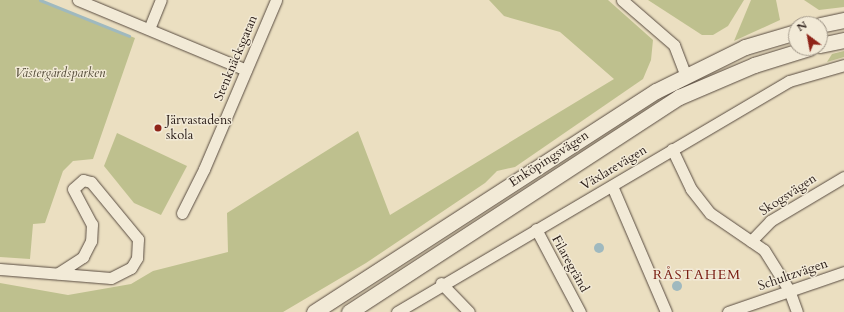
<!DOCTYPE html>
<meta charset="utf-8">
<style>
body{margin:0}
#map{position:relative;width:844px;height:312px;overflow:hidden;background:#ebdfc1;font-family:Cardo,serif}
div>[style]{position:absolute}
.green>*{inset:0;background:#bec08e}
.water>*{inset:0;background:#9fb9bf}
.round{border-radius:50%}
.stream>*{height:3px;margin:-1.5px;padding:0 1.5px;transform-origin:1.5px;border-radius:1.5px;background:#9fb9bf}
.roads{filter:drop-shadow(0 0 1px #584b40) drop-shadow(0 0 1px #584b40)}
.street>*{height:11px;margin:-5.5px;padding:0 5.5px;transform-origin:5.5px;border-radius:5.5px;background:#f2ead7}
.secondary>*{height:15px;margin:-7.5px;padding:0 7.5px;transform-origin:7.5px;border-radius:7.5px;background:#f2ead7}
.dots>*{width:11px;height:11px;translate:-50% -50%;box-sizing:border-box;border:2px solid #f2ead7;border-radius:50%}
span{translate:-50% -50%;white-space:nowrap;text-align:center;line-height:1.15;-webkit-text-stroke:3px #f2ead7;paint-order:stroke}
.street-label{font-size:13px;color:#271a15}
.park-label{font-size:13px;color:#544c39;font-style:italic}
.poi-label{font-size:13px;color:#271a15}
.left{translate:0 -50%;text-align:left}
.neighbourhood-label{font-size:14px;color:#7a1f14;letter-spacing:1px}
.north{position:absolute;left:788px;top:16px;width:40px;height:40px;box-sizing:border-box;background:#f2ead7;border:1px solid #a19789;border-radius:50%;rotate:328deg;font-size:11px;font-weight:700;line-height:16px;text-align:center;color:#271a15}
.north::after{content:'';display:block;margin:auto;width:14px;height:18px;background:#8f2418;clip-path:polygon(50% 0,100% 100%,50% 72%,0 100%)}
</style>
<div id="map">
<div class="green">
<div style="clip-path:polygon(0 0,40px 0,135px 38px,93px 159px,73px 161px,63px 171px,45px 223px,33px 224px,30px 259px,0 257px)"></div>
<div style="clip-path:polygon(489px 0,608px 0,653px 40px,651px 60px,643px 79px,515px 167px,497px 171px,485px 183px,366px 263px,283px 312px,0 312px,0 283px,68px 295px,131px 284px,153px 271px,228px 252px,227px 213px,358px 131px,390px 215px,614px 79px,560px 32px,504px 16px)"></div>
<div style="clip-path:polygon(648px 0,744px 0,728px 26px,713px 35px,702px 35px)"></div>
<div style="clip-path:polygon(751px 0,776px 0,780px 20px,734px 41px)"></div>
<div style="clip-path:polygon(804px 0,844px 0,844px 7px,819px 10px)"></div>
<div style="clip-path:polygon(844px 51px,844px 57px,827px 62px,832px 54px)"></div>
<div style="clip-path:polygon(117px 133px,187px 166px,161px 215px,134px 203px,104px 166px)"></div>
</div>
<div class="water">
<div class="round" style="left:594px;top:243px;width:10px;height:10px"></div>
<div class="round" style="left:672px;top:281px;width:10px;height:10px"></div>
</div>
<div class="stream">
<div style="left:40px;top:0;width:96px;rotate:22deg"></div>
</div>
<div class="roads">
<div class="street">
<div style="left:78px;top:0;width:182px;rotate:22.6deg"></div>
<div style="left:622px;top:0;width:69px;rotate:40.9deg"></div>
<div style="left:674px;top:45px;width:31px;rotate:69deg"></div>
<div style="left:149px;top:29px;width:31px;rotate:-68deg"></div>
<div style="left:672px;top:149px;width:44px;rotate:64.6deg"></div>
<div style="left:691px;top:189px;width:31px;rotate:52deg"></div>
<div style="left:710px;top:213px;width:65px;rotate:34.4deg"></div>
<div style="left:764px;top:250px;width:47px;rotate:58deg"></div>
<div style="left:789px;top:290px;width:23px;rotate:70deg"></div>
<div style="left:612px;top:186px;width:137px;rotate:66.8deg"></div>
<div style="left:182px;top:213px;width:49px;rotate:-63.4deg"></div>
<div style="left:204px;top:169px;width:184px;rotate:-66.9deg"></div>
<div style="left:536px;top:229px;width:94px;rotate:62.1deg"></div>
<div style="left:751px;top:241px;width:28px;rotate:-46deg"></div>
<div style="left:770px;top:221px;width:86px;rotate:-30.7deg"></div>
<div style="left:0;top:269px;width:111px;rotate:4.6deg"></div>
<div style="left:111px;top:278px;width:22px;rotate:-27deg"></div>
<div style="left:131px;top:268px;width:12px;rotate:-59deg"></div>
<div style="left:137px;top:258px;width:19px;rotate:-87deg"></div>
<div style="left:138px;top:239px;width:74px;rotate:-129.5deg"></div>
<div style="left:91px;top:182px;width:8px;rotate:-166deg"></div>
<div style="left:83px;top:180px;width:13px;rotate:138deg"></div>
<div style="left:73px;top:189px;width:40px;rotate:62deg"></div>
<div style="left:92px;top:224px;width:17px;rotate:93deg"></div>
<div style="left:91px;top:241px;width:18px;rotate:117deg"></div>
<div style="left:83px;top:257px;width:30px;rotate:147deg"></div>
<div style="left:441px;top:283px;width:40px;rotate:46deg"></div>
<div style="left:397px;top:312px;width:455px;rotate:-30.5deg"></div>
<div style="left:789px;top:81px;width:57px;rotate:-16.2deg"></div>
<div style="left:728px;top:312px;width:123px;rotate:-19deg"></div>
</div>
<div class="secondary">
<div style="left:820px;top:25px;width:25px;rotate:-12deg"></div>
<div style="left:820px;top:45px;width:25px;rotate:-12deg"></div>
<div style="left:314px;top:312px;width:407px;rotate:-32.9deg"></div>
<div style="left:656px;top:91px;width:99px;rotate:-26.3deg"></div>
<div style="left:745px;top:47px;width:53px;rotate:-16.4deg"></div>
<div style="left:349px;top:312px;width:394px;rotate:-33.1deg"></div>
<div style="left:679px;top:97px;width:82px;rotate:-23.1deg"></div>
<div style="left:754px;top:65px;width:58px;rotate:-17.2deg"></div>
</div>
</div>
<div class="dots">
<div style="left:158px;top:128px;background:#8f2418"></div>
</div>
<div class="street-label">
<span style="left:236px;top:58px;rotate:-67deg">Stenknäcksgatan</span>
<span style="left:549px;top:159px;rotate:-33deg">Enköpingsvägen</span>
<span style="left:614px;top:168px;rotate:-31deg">Växlarevägen</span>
<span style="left:788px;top:195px;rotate:-33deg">Skogsvägen</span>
<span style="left:570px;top:264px;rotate:61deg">Filaregränd</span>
<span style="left:793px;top:275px;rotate:-19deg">Schultzvägen</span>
</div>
<div class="park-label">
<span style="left:60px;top:73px">Västergårdsparken</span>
</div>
<div class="poi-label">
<span class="left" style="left:166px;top:128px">Järvastadens<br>skola</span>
</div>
<div class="neighbourhood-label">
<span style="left:697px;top:275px">RÅSTAHEM</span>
</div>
<div class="north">N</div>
</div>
